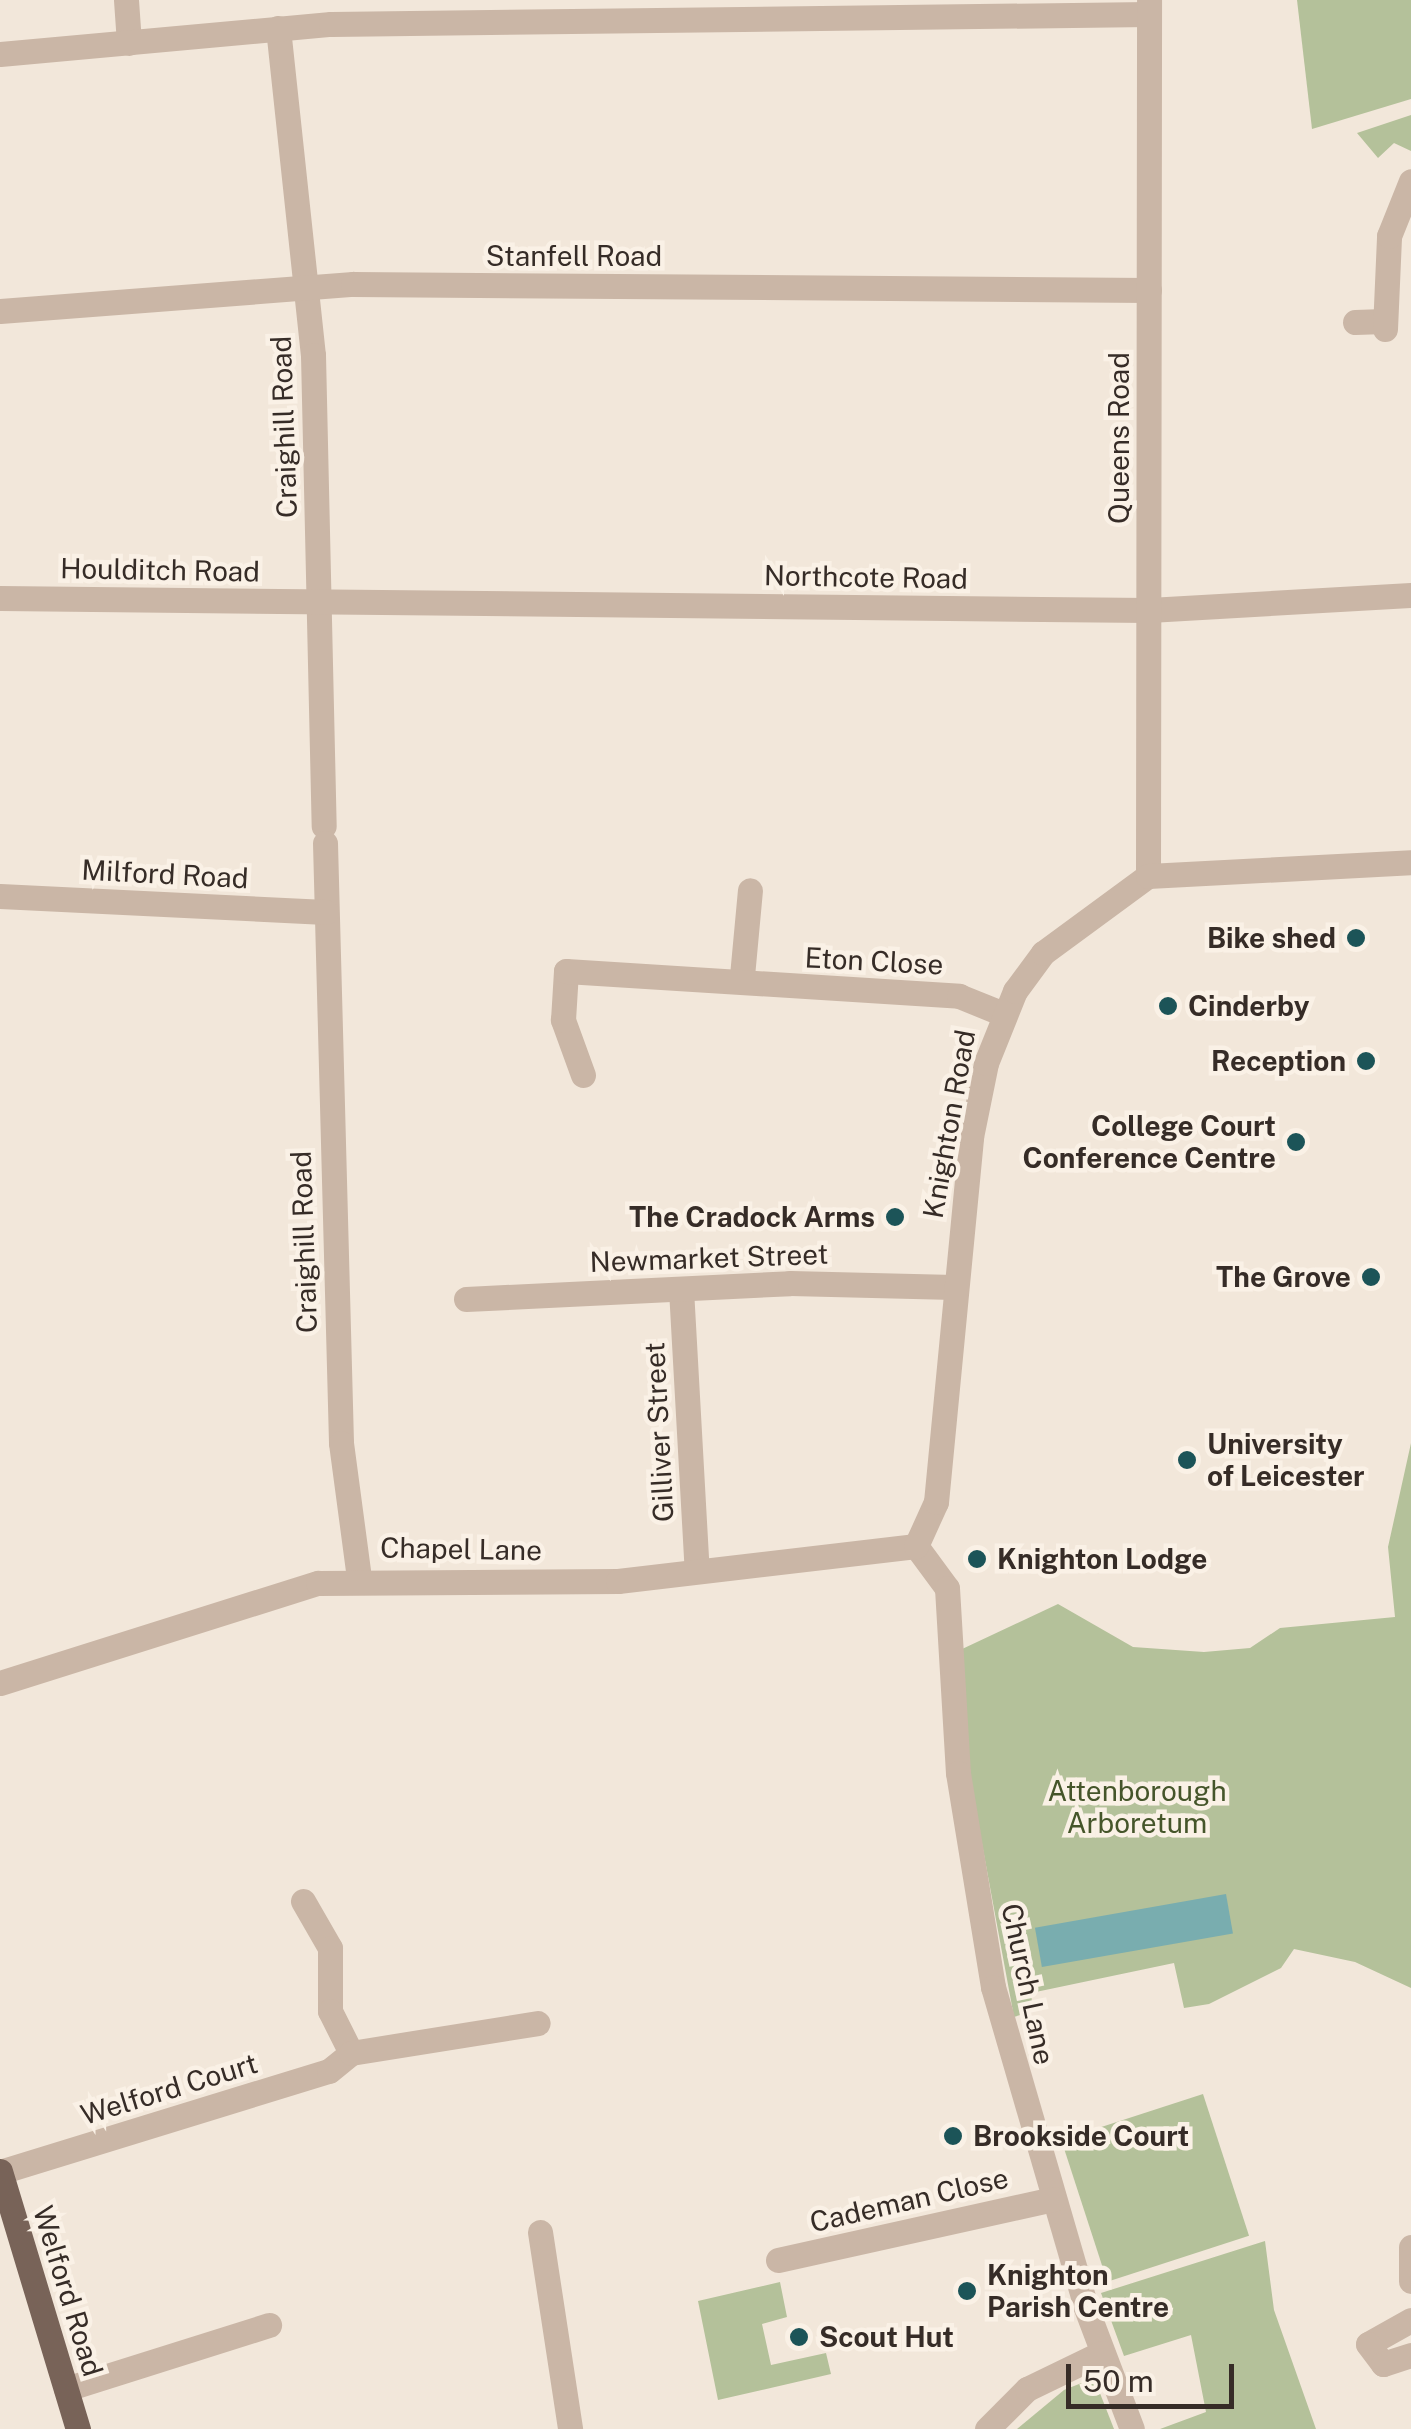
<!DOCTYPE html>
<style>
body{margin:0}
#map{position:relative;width:1411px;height:2429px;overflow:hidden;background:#f2e7da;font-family:"Public Sans",sans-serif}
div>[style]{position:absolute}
.green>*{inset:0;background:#b4c19a;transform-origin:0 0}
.water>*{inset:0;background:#79adaf;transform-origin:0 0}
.minor>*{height:25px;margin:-12.5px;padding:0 12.5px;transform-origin:12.5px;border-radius:12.5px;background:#cab6a6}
.tertiary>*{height:25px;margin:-12.5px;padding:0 12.5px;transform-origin:12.5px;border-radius:12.5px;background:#cab6a6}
.primary>*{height:25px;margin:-12.5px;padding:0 12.5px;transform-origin:12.5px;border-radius:12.5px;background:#786358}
.dots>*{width:28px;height:28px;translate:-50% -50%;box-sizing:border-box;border:5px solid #faf1e6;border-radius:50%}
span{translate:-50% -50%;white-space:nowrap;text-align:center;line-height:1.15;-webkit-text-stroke:9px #faf1e6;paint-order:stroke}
.street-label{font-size:28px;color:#362c27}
.poi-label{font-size:28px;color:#362c27;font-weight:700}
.right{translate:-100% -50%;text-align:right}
.left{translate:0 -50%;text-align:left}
.park-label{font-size:28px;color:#45552a}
.scale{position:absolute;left:1066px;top:2364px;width:168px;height:45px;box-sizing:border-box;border:5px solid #362c27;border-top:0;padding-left:12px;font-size:30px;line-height:35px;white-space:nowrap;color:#362c27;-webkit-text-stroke:8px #faf1e6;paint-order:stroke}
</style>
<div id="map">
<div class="green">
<div style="clip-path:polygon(1297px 0,1411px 0,1411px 99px,1312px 129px)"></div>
<div style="clip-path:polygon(1411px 115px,1411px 151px,1394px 143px,1378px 158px,1357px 133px)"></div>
<div style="clip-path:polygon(1411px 1443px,1411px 1988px,1355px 1962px,1294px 1949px,1281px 1968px,1209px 2004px,1184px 2008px,1174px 1963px,1031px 1993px,1033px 2011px,1014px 2017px,968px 1768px,960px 1650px,1058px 1604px,1133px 1647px,1204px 1652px,1250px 1648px,1280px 1628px,1395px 1617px,1388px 1547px)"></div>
<div style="left:1203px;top:2094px;width:149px;height:149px;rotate:72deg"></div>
<div style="clip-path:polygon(1265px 2241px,1274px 2310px,1316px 2429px,1160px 2429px,1206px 2412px,1191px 2335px,1124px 2356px,1101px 2293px)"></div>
<div style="clip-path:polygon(780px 2282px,787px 2317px,762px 2324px,771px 2365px,826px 2353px,831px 2374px,718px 2400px,698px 2301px)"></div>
<div style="clip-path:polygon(1094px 2378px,1114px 2429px,1017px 2429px,1064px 2390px)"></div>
</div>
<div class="water">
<div style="left:1226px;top:1894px;width:40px;height:194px;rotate:80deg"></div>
</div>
<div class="minor">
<div style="left:126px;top:0;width:43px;rotate:86deg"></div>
<div style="left:278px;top:28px;width:329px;rotate:83.9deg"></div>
<div style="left:313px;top:355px;width:471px;rotate:88.7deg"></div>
<div style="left:0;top:54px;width:332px;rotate:-5.2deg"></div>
<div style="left:331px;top:24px;width:818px;rotate:-0.7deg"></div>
<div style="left:0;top:311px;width:354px;rotate:-4.4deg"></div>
<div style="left:353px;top:284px;width:796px;rotate:0.43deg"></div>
<div style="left:1355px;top:322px;width:29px;rotate:-2deg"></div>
<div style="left:1385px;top:329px;width:93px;rotate:-87.5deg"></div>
<div style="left:1389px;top:236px;width:59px;rotate:-68.2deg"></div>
<div style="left:0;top:598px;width:1149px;rotate:0.6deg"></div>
<div style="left:1149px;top:610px;width:262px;rotate:-3.3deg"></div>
<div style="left:325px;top:843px;width:600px;rotate:88.47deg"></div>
<div style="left:341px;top:1443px;width:136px;rotate:82.4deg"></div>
<div style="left:0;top:896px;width:326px;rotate:2.8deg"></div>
<div style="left:742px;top:976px;width:86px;rotate:-84.7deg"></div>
<div style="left:583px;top:1075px;width:59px;rotate:-110deg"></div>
<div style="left:563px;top:1020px;width:49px;rotate:-86.5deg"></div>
<div style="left:566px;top:971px;width:394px;rotate:3.6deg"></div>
<div style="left:959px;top:996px;width:45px;rotate:22deg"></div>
<div style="left:681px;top:1289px;width:282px;rotate:86.8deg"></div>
<div style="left:466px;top:1299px;width:324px;rotate:-2.8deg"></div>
<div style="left:790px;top:1283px;width:164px;rotate:1.4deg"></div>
<div style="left:916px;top:1546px;width:52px;rotate:53.6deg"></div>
<div style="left:947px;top:1588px;width:185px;rotate:86.6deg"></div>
<div style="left:958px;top:1773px;width:217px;rotate:80.7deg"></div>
<div style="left:993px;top:1987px;width:334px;rotate:73.8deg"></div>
<div style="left:1086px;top:2308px;width:129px;rotate:69.2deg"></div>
<div style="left:303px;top:1901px;width:54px;rotate:60.1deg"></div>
<div style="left:330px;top:1948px;width:63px;rotate:90deg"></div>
<div style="left:330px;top:2011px;width:47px;rotate:63.4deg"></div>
<div style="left:0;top:2172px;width:344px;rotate:-17.1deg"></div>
<div style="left:329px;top:2071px;width:28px;rotate:-39deg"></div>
<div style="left:351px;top:2053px;width:189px;rotate:-9.1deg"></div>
<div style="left:540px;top:2232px;width:199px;rotate:81.3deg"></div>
<div style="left:1411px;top:2247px;width:34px;rotate:90deg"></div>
<div style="left:778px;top:2260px;width:282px;rotate:-12.5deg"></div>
<div style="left:1411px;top:2320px;width:49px;rotate:150.8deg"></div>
<div style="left:1368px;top:2344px;width:25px;rotate:53deg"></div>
<div style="left:1383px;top:2364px;width:29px;rotate:-18deg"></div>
<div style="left:66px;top:2389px;width:213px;rotate:-17.5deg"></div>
<div style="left:987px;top:2429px;width:57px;rotate:-45deg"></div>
<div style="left:1027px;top:2389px;width:82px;rotate:-25.9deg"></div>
</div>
<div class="tertiary">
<div style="left:1148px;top:876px;width:876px;rotate:-89.93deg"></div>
<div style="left:0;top:1683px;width:333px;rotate:-17.5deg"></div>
<div style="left:318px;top:1583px;width:300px;rotate:-0.4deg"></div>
<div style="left:618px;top:1581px;width:300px;rotate:-6.7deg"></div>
<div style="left:916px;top:1546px;width:48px;rotate:-65.6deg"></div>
<div style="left:936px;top:1502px;width:367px;rotate:-84.5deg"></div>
<div style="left:971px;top:1137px;width:76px;rotate:-78.5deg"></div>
<div style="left:986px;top:1063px;width:78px;rotate:-68.1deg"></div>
<div style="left:1015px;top:991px;width:47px;rotate:-53.6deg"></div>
<div style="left:1043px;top:953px;width:130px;rotate:-36.3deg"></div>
<div style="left:1148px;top:876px;width:263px;rotate:-3deg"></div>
</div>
<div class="primary">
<div style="left:0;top:2171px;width:270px;rotate:73.2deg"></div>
</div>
<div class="dots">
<div style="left:1356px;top:938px;background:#1c5458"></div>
<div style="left:1168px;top:1006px;background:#1c5458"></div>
<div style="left:1366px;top:1061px;background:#1c5458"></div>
<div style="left:1296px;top:1142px;background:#1c5458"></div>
<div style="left:895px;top:1217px;background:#1c5458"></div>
<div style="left:1371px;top:1277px;background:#1c5458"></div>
<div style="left:1187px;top:1460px;background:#1c5458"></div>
<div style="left:977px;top:1559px;background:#1c5458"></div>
<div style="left:953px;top:2136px;background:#1c5458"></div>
<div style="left:967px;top:2291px;background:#1c5458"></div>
<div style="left:799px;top:2337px;background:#1c5458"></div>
</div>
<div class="street-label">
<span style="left:574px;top:256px">Stanfell Road</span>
<span style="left:284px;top:427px;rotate:-92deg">Craighill Road</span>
<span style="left:1119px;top:438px;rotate:-90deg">Queens Road</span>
<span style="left:160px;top:570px;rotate:1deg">Houlditch Road</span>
<span style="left:866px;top:577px;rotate:1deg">Northcote Road</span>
<span style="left:165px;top:874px;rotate:3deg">Milford Road</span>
<span style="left:874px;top:961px;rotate:3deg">Eton Close</span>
<span style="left:949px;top:1124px;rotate:-80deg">Knighton Road</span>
<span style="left:304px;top:1242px;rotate:-92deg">Craighill Road</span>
<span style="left:709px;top:1258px;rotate:-2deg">Newmarket Street</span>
<span style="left:659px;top:1432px;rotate:-93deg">Gilliver Street</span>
<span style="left:461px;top:1549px;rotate:1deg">Chapel Lane</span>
<span style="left:1028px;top:1984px;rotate:78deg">Church Lane</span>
<span style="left:169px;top:2089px;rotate:-17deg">Welford Court</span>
<span style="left:909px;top:2200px;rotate:-13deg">Cademan Close</span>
<span style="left:68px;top:2291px;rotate:73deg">Welford Road</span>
</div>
<div class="poi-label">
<span class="right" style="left:1336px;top:938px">Bike shed</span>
<span class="left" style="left:1188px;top:1006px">Cinderby</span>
<span class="right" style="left:1346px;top:1061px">Reception</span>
<span class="right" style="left:1276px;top:1142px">College Court<br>Conference Centre</span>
<span class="right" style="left:875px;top:1217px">The Cradock Arms</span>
<span class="right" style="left:1351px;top:1277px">The Grove</span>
<span class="left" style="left:1207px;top:1460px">University<br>of Leicester</span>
<span class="left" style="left:997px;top:1559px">Knighton Lodge</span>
<span class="left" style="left:973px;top:2136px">Brookside Court</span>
<span class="left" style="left:987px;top:2291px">Knighton<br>Parish Centre</span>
<span class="left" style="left:819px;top:2337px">Scout Hut</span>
</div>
<div class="park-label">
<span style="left:1137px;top:1807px">Attenborough<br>Arboretum</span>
</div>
<div class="scale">50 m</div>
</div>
